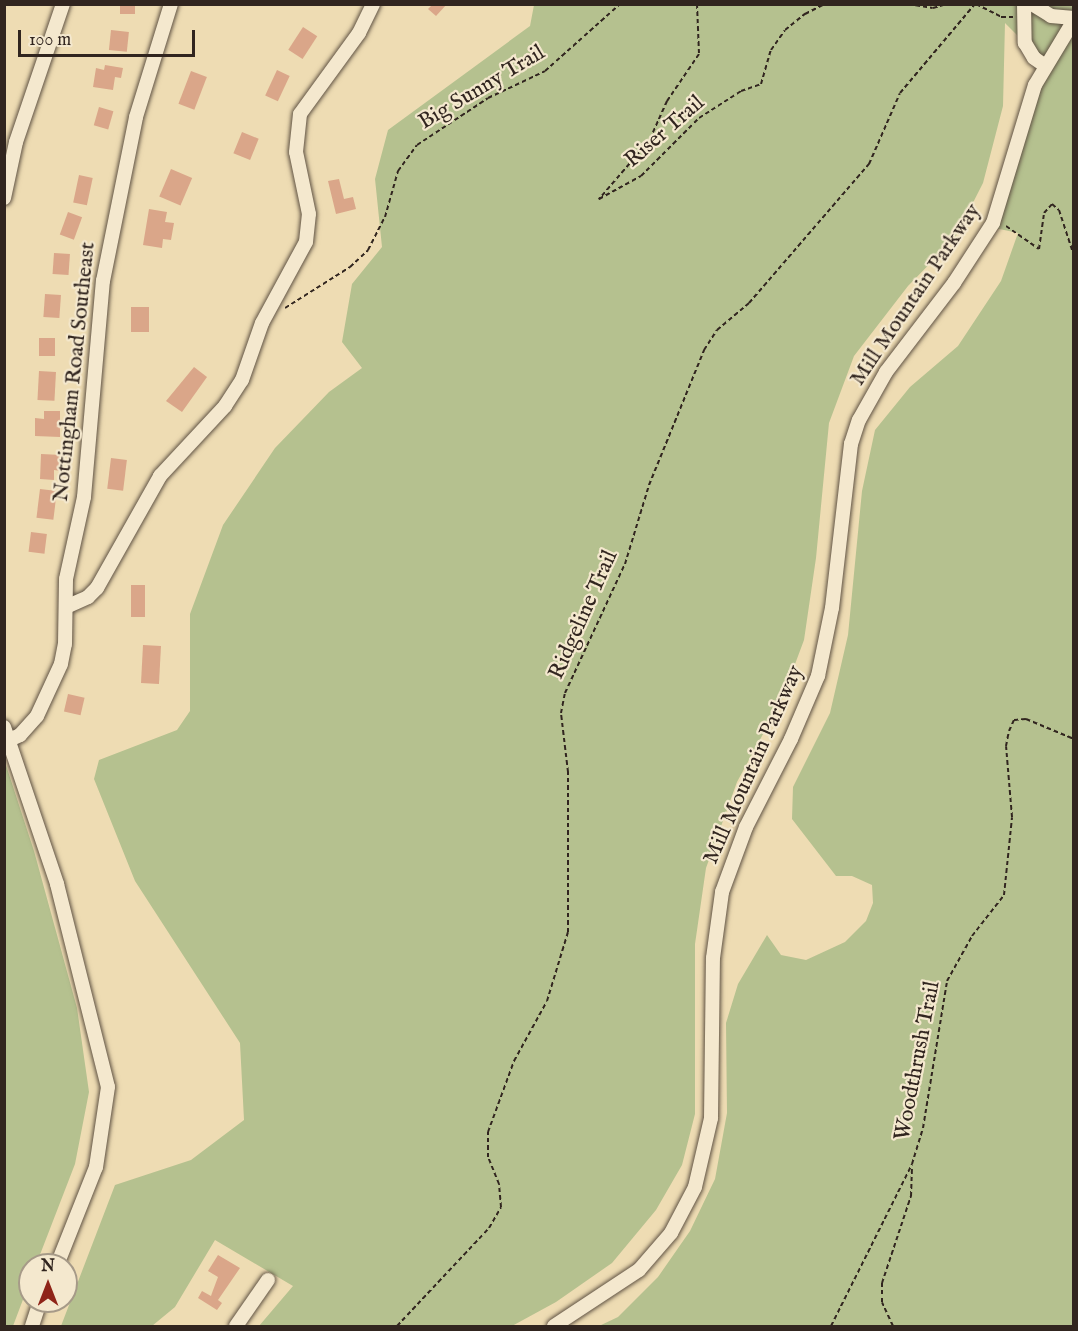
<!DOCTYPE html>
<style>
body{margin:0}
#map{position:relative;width:1078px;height:1331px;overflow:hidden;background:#eedcb3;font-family:"IM FELL English",serif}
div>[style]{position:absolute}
.green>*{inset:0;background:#b5c18f}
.building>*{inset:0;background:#daa689;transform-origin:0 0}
.path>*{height:2px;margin-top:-1px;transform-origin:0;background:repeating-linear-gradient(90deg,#31251f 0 4.5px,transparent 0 7.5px)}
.roads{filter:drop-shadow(0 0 2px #605344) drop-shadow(0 0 2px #605344)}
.minor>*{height:14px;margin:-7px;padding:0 7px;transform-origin:7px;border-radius:7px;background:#f4e8ce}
span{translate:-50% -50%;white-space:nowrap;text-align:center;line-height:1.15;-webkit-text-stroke:4.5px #f4e8ce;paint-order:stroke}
.street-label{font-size:22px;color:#31251f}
.frame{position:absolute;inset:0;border:6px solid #31251f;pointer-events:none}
.north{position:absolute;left:18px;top:1253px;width:60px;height:60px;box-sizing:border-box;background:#f4e8ce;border:2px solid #a69a88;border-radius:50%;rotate:0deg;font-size:16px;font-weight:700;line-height:24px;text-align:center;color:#31251f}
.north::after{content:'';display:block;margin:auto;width:21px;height:27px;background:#8f2418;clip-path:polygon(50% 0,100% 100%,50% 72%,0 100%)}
.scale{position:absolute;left:18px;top:30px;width:177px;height:27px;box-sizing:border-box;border:3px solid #31251f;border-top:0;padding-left:8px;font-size:18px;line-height:21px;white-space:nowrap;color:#31251f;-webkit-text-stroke:4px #f4e8ce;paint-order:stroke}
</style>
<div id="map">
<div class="green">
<div style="clip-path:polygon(534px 5px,1073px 5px,1073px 1326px,599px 1326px,618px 1317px,658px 1277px,690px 1231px,715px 1179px,727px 1113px,726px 1023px,738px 984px,767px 935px,781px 955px,806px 960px,845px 942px,866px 921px,873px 903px,872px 885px,852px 876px,836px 876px,792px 819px,793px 787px,830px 713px,848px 635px,862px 491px,875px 430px,910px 387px,958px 346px,1001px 281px,1018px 233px,995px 228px,1047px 65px,1005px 23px,1003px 106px,983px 183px,955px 238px,908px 286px,854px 356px,829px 423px,816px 558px,804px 640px,782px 699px,737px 782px,706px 868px,695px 944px,695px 1114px,682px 1165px,656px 1210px,612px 1263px,556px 1302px,512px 1326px,259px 1326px,293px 1286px,215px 1240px,175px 1307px,152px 1326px,61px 1326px,115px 1185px,191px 1160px,244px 1120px,240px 1043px,135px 881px,94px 779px,99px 760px,177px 730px,190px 711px,190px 614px,223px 525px,275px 448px,329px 392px,362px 368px,342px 342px,352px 284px,382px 247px,375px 179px,388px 130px,530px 26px)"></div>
<div style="clip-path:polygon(4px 759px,34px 851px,77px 1008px,89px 1092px,75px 1164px,36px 1265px,30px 1265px,30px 1281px,13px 1326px,4px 1326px)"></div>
</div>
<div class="building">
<div style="left:120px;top:4px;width:15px;height:10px"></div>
<div style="clip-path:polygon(433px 4px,447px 4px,436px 16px,428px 9px)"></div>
<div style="left:303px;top:27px;width:17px;height:27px;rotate:33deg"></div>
<div style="left:111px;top:30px;width:18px;height:20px;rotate:6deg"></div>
<div style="clip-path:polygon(105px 65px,123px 68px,121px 78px,115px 77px,113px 90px,93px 87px,96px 68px,104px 70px)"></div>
<div style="left:277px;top:70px;width:14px;height:28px;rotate:25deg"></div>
<div style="left:191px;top:71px;width:17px;height:35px;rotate:21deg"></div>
<div style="left:99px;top:107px;width:15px;height:19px;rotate:16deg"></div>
<div style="left:242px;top:132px;width:18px;height:23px;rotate:22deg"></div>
<div style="left:171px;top:169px;width:23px;height:30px;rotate:23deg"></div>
<div style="left:79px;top:175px;width:14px;height:28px;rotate:12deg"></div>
<div style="clip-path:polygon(339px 179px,344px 199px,353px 197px,356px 209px,336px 214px,328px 181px)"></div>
<div style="clip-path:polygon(149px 209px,167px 212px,165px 222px,174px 223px,171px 240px,163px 239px,162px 248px,143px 245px)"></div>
<div style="left:68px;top:212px;width:15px;height:24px;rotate:20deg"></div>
<div style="left:54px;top:253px;width:16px;height:21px;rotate:4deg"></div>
<div style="left:45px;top:294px;width:16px;height:23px;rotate:4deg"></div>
<div style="left:131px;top:307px;width:18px;height:25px"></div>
<div style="left:39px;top:338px;width:16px;height:18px"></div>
<div style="clip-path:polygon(194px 367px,207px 377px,182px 412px,166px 401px)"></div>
<div style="left:39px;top:371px;width:17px;height:29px;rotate:3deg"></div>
<div style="clip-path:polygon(44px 411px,60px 411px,60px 437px,35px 436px,35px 418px,44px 419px)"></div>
<div style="clip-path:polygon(41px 454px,62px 455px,61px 471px,54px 470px,54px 480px,40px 479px)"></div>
<div style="left:111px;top:458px;width:16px;height:31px;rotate:7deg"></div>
<div style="left:40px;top:489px;width:17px;height:29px;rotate:7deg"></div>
<div style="left:31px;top:532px;width:16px;height:20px;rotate:7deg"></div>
<div style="left:131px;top:585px;width:14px;height:32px"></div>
<div style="left:143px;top:645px;width:18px;height:38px;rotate:3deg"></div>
<div style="left:68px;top:694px;width:17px;height:18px;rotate:13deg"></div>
<div style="clip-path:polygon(218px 1255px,240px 1268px,218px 1300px,222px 1303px,217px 1310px,198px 1298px,202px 1291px,211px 1296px,212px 1293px,218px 1277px,208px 1271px)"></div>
</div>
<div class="path">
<div style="left:697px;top:4px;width:50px;rotate:87.7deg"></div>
<div style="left:699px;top:54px;width:57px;rotate:124.2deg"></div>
<div style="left:667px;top:101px;width:44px;rotate:114.2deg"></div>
<div style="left:649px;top:141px;width:77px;rotate:130.8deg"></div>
<div style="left:599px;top:199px;width:48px;rotate:-28.7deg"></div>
<div style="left:641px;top:176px;width:82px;rotate:-45deg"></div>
<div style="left:699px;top:118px;width:50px;rotate:-32.7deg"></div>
<div style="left:741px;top:91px;width:21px;rotate:-19deg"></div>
<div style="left:761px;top:84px;width:35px;rotate:-74deg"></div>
<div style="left:771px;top:50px;width:24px;rotate:-55deg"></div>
<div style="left:785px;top:30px;width:26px;rotate:-39deg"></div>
<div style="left:805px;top:14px;width:22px;rotate:-27deg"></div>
<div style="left:908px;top:4px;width:25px;rotate:9deg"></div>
<div style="left:933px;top:8px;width:15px;rotate:-16deg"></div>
<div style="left:976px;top:4px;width:28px;rotate:27deg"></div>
<div style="left:1001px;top:17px;width:12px"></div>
<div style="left:1006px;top:226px;width:40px;rotate:34.9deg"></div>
<div style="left:1039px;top:249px;width:36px;rotate:-82deg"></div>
<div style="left:1044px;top:213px;width:12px;rotate:-48deg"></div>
<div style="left:1052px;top:204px;width:9px;rotate:41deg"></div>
<div style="left:1059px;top:210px;width:48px;rotate:71.9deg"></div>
<div style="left:285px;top:308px;width:77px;rotate:-32.2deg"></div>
<div style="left:350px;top:267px;width:25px;rotate:-43deg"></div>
<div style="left:368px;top:250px;width:37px;rotate:-63deg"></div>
<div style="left:385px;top:217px;width:48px;rotate:-74.2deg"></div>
<div style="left:398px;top:171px;width:32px;rotate:-54deg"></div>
<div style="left:417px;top:145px;width:85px;rotate:-33.5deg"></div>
<div style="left:488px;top:98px;width:63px;rotate:-25.3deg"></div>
<div style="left:545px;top:71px;width:101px;rotate:-41.8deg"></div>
<div style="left:397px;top:1326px;width:134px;rotate:-46.8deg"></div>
<div style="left:489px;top:1228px;width:24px;rotate:-60deg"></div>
<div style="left:501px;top:1207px;width:23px;rotate:-95deg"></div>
<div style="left:499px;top:1184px;width:29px;rotate:-112deg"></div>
<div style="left:488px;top:1157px;width:25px;rotate:-90deg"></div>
<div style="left:488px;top:1132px;width:76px;rotate:-69.9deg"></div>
<div style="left:514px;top:1061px;width:68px;rotate:-61.2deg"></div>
<div style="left:547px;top:1001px;width:72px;rotate:-73.1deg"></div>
<div style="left:568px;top:932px;width:160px;rotate:-90deg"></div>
<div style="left:568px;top:772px;width:59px;rotate:-96.8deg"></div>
<div style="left:561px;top:713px;width:20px;rotate:-79deg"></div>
<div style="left:565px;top:693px;width:142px;rotate:-65.1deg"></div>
<div style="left:625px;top:564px;width:83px;rotate:-73.1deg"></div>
<div style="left:649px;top:485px;width:146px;rotate:-67.8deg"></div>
<div style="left:704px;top:350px;width:24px;rotate:-57deg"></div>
<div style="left:717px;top:330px;width:42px;rotate:-40.2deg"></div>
<div style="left:749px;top:303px;width:184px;rotate:-49.2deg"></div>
<div style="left:869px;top:164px;width:77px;rotate:-66.4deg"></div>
<div style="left:900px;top:93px;width:116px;rotate:-49.9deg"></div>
<div style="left:831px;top:1326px;width:181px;rotate:-63.4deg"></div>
<div style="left:912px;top:1164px;width:38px;rotate:-73deg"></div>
<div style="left:923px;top:1128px;width:149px;rotate:-80.7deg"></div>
<div style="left:947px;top:981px;width:51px;rotate:-60.9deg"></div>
<div style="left:972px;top:936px;width:52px;rotate:-52deg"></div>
<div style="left:1004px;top:895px;width:78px;rotate:-84.1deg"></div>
<div style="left:1012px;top:817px;width:71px;rotate:-94.8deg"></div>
<div style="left:1006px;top:746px;width:15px;rotate:-79deg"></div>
<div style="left:1009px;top:731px;width:12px;rotate:-66deg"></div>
<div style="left:1014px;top:720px;width:12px;rotate:-5deg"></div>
<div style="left:1026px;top:719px;width:52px;rotate:22.6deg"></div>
<div style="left:893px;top:1326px;width:26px;rotate:-115deg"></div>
<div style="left:882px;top:1302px;width:19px;rotate:-90deg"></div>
<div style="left:882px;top:1283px;width:92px;rotate:-71.6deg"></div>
<div style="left:911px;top:1196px;width:30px;rotate:-88deg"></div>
</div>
<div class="roads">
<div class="minor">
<div style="left:1024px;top:4px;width:39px;rotate:89deg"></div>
<div style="left:1025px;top:43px;width:17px;rotate:59deg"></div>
<div style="left:1034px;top:58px;width:12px;rotate:35deg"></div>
<div style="left:1032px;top:4px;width:22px;rotate:32deg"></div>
<div style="left:1051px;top:16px;width:23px;rotate:5deg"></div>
<div style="left:4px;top:198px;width:57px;rotate:-77.9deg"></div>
<div style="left:16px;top:142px;width:146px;rotate:-71.2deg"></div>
<div style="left:68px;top:606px;width:22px;rotate:-24deg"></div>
<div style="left:88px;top:597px;width:13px;rotate:-45deg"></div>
<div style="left:97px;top:588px;width:129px;rotate:-60.6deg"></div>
<div style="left:160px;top:476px;width:96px;rotate:-47.1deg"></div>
<div style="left:225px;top:406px;width:31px;rotate:-57deg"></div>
<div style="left:242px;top:380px;width:60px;rotate:-70.7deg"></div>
<div style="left:262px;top:323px;width:92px;rotate:-61.5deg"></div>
<div style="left:306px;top:242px;width:28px;rotate:-84deg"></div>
<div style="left:309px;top:214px;width:63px;rotate:-101.8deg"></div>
<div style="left:296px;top:152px;width:38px;rotate:-84deg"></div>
<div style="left:300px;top:114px;width:100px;rotate:-53.9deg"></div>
<div style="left:359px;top:33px;width:32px;rotate:-64deg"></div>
<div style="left:4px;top:727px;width:166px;rotate:71.3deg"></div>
<div style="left:57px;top:884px;width:209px;rotate:75.9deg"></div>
<div style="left:108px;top:1087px;width:81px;rotate:98.5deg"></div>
<div style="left:96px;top:1167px;width:105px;rotate:111.7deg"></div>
<div style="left:9px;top:740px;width:12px;rotate:-24deg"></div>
<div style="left:20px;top:735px;width:25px;rotate:-48deg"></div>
<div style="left:37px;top:716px;width:57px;rotate:-65.2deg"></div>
<div style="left:61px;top:664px;width:20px;rotate:-79deg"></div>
<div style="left:65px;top:644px;width:65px;rotate:-89.1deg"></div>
<div style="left:66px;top:579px;width:84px;rotate:-77.6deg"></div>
<div style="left:84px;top:497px;width:217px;rotate:-85deg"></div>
<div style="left:103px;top:281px;width:167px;rotate:-78.6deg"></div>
<div style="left:136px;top:117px;width:118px;rotate:-72.8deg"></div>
<div style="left:32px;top:1326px;width:26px;rotate:-72deg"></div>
<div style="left:236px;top:1326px;width:56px;rotate:-55.2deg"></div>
<div style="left:554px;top:1326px;width:102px;rotate:-33.4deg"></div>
<div style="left:639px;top:1270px;width:49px;rotate:-49.1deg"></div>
<div style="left:671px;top:1233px;width:52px;rotate:-62.4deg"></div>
<div style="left:695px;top:1187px;width:71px;rotate:-76.9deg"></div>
<div style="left:711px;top:1118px;width:160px;rotate:-89.3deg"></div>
<div style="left:713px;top:958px;width:67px;rotate:-82.2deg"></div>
<div style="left:722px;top:892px;width:69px;rotate:-69.7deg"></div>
<div style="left:746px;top:827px;width:99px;rotate:-62.9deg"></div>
<div style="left:791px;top:739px;width:69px;rotate:-66.8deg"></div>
<div style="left:818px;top:676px;width:69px;rotate:-78.4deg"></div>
<div style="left:832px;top:608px;width:165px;rotate:-83.4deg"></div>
<div style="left:851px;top:444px;width:25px;rotate:-72deg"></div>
<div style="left:859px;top:420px;width:55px;rotate:-60.6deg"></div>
<div style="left:886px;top:372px;width:112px;rotate:-52.6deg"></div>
<div style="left:954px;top:283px;width:72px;rotate:-57deg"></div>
<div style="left:993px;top:223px;width:144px;rotate:-73.1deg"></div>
<div style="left:1035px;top:85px;width:76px;rotate:-59deg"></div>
</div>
</div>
<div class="street-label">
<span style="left:482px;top:88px;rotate:-31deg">Big Sunny Trail</span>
<span style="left:665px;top:132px;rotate:-41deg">Riser Trail</span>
<span style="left:916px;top:295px;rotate:-56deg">Mill Mountain Parkway</span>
<span style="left:75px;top:372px;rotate:-84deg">Nottingham Road Southeast</span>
<span style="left:584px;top:615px;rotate:-66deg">Ridgeline Trail</span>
<span style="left:754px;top:765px;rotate:-66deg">Mill Mountain Parkway</span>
<span style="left:918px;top:1061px;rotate:-79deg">Woodthrush Trail</span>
</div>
<div class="frame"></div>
<div class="north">N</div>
<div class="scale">100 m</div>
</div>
